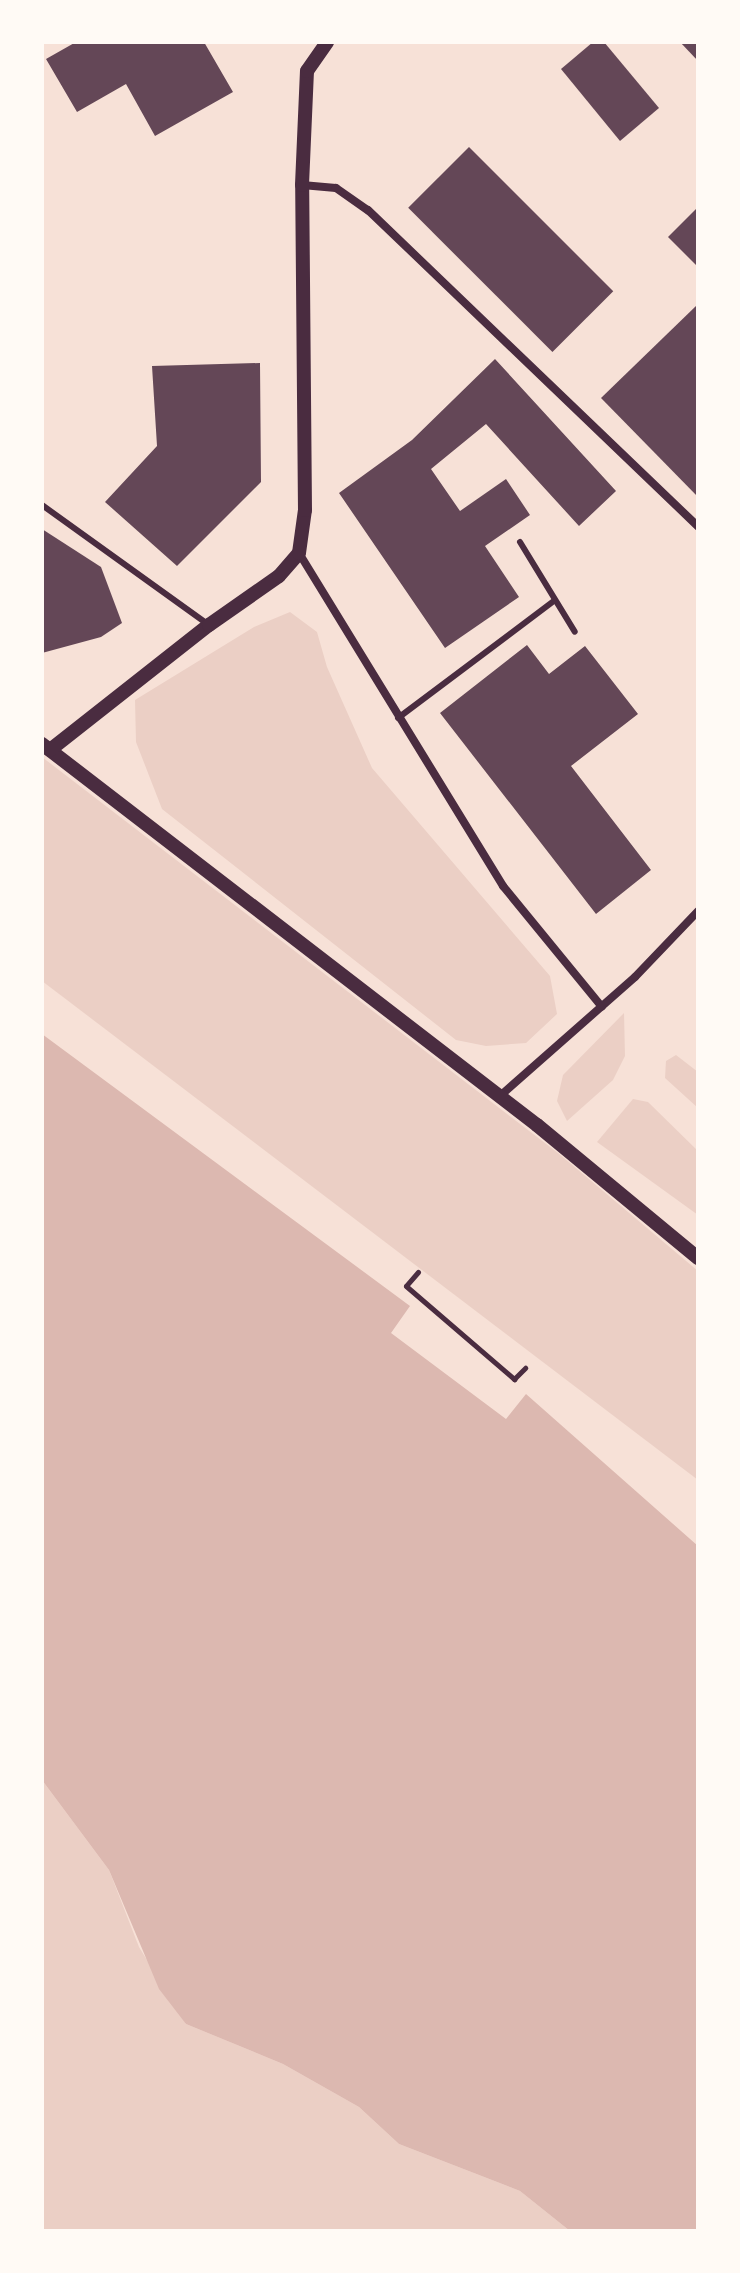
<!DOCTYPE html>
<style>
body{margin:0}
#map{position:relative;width:740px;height:2273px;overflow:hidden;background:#f7e1d7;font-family:"PT Sans",sans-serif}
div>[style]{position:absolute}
.green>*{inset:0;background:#ebcfc5}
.water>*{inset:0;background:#dcb8b0}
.building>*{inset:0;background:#644757;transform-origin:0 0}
.path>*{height:5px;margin:-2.5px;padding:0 2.5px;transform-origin:2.5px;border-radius:2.5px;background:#4a2c40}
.service>*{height:6px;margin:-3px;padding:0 3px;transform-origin:3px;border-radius:3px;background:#4a2c40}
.minor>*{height:8px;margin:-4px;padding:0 4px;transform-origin:4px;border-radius:4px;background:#4a2c40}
.tertiary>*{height:14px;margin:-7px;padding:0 7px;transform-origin:7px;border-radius:7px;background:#4a2c40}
span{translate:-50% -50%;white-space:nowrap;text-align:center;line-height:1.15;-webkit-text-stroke:6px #fffaf5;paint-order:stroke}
.frame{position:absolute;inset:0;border:44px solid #fffaf5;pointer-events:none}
</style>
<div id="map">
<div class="green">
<div style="clip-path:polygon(290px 612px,317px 632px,327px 667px,372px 768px,550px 976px,557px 1014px,526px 1043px,486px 1046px,456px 1040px,162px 809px,136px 742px,135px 700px,254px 627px)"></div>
<div style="clip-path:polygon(42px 757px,558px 1153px,698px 1271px,698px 1480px,42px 981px)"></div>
<div style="clip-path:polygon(624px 1013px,625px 1056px,613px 1080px,567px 1121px,557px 1101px,563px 1075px)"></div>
<div style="clip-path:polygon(676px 1055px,698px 1072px,698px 1108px,665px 1078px,666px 1061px)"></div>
<div style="clip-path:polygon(633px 1099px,648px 1102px,698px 1151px,698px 1215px,597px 1142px)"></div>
<div style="clip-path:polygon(42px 1780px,109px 1870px,139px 1947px,186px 2024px,283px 2064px,359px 2107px,399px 2144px,520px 2191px,570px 2231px,42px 2231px)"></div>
</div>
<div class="water">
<div style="clip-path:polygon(42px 1034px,410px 1306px,391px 1333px,506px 1419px,526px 1394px,698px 1546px,698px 2231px,570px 2231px,520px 2191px,399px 2144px,359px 2107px,283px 2064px,186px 2024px,159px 1989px,109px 1870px,42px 1780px)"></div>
</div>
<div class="building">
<div style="clip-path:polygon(76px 42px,204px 42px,233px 92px,155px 136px,126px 84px,77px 112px,46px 59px)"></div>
<div style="clip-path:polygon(593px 42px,604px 42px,659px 108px,620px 141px,561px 69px)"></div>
<div style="clip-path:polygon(680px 42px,698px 42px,698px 61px)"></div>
<div style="left:469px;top:147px;width:204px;height:86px;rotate:45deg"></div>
<div style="clip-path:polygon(698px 207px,698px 267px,668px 237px)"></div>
<div style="clip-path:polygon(696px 306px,698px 307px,698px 497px,601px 398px)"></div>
<div style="clip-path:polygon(495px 359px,616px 491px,579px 526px,486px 424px,431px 469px,460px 511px,506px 479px,530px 515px,485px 546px,519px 597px,445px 648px,339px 493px,412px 440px)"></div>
<div style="clip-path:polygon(260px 363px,261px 482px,177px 566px,105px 502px,157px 446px,152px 366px)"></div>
<div style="clip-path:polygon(42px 529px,101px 567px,122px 623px,101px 637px,42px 653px)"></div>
<div style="clip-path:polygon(527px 645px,549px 674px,585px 646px,638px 714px,571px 766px,651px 870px,596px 914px,440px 713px)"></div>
</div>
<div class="path">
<div style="left:418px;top:1272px;width:18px;rotate:131deg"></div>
<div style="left:406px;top:1286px;width:143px;rotate:40.7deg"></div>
<div style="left:514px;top:1379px;width:16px;rotate:-45deg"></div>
</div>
<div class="service">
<div style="left:42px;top:505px;width:206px;rotate:35.7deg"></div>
<div style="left:520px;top:542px;width:105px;rotate:58.6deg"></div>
<div style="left:398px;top:718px;width:195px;rotate:-36.9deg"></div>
</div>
<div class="minor">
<div style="left:302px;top:185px;width:34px;rotate:5deg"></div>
<div style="left:336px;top:188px;width:39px;rotate:35deg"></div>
<div style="left:368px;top:210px;width:458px;rotate:43.8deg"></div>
<div style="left:299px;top:553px;width:391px;rotate:58.5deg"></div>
<div style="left:503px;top:886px;width:156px;rotate:50.7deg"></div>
<div style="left:500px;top:1096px;width:180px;rotate:-41.4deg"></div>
<div style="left:635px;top:977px;width:91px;rotate:-46.3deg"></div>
</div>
<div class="tertiary">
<div style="left:42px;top:744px;width:625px;rotate:37.59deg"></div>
<div style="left:537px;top:1125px;width:209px;rotate:39.6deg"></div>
<div style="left:50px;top:750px;width:202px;rotate:-38.2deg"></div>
<div style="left:209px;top:625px;width:85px;rotate:-35deg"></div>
<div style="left:279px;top:576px;width:30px;rotate:-49deg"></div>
<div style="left:299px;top:553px;width:43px;rotate:-82.1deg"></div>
<div style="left:305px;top:510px;width:325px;rotate:-90.5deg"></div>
<div style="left:302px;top:185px;width:114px;rotate:-87.5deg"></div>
<div style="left:307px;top:71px;width:35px;rotate:-55deg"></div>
</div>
<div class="frame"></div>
</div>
